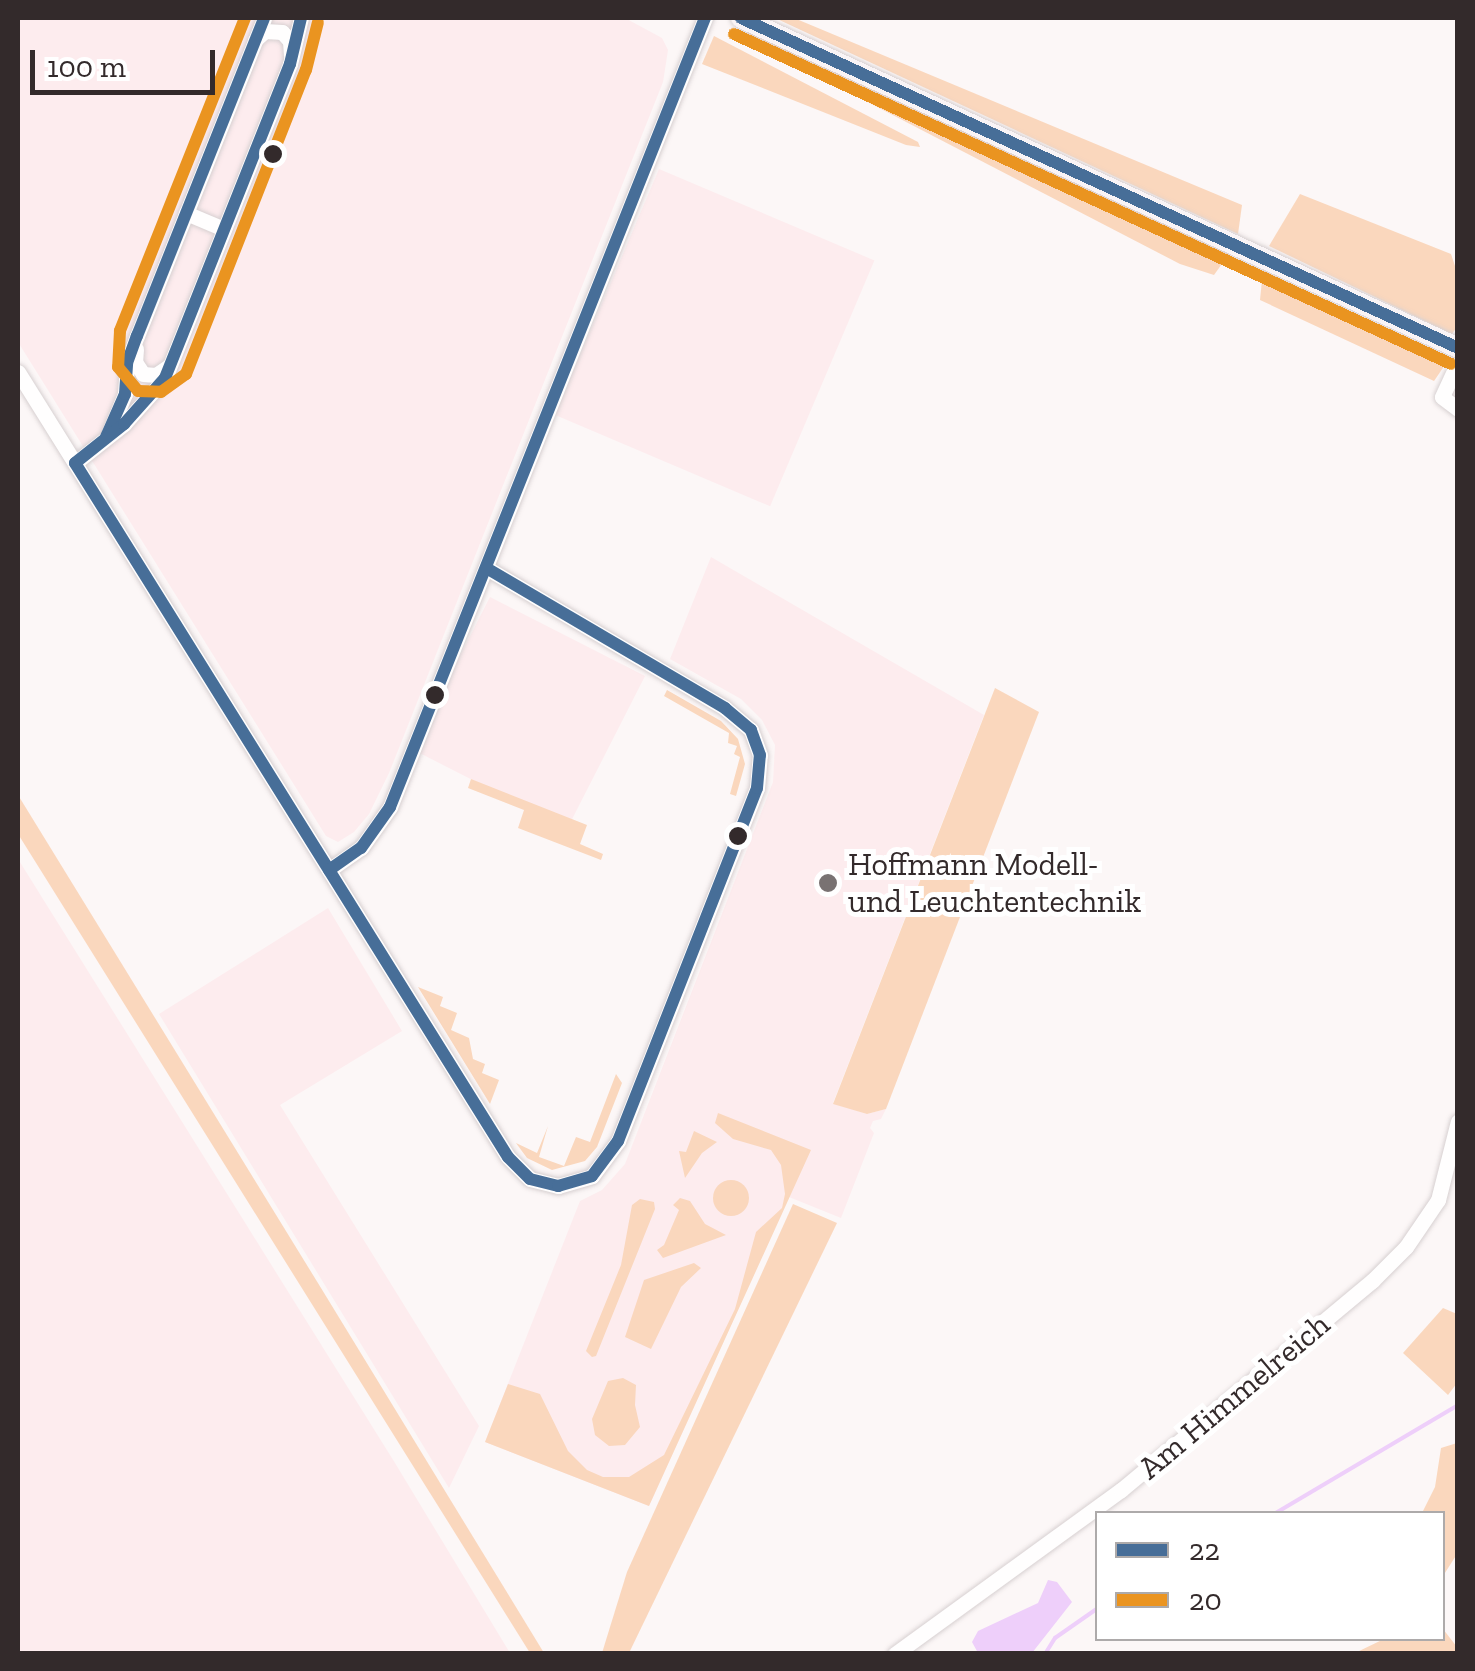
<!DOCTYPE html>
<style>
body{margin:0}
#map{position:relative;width:1475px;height:1671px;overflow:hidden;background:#fcf7f7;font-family:"Zilla Slab",serif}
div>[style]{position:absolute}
.built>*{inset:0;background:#fdecee;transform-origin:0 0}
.green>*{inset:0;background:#fad7bd}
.round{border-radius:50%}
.water>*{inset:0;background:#eecffa}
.stream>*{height:4px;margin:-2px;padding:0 2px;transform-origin:2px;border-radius:2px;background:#eecffa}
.roads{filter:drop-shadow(0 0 2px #d7d0d1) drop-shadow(0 0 2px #d7d0d1)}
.minor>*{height:15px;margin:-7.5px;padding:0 7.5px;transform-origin:7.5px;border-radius:7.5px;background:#fffefe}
.major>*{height:20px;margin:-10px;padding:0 10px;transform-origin:10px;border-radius:10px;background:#f9f4f6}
.bus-1>*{height:12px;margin:-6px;padding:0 6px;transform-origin:6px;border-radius:6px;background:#476e98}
.bus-2>*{height:12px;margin:-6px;padding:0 6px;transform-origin:6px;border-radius:6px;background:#ea9420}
.dots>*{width:28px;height:28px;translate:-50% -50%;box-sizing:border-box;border:5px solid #fff;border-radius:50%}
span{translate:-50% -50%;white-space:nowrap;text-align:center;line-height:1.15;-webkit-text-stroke:10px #fff;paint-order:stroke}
.poi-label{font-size:32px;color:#332a2b}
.left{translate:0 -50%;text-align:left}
.street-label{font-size:32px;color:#332a2b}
.frame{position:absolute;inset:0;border:20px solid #332a2b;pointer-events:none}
.legend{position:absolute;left:1095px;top:1511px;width:350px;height:130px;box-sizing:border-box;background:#fff;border:2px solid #adaaaa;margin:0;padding:12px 18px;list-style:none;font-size:30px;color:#332a2b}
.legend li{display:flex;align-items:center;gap:20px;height:50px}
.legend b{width:50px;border:2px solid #adaaaa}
.scale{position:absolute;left:30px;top:50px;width:185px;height:45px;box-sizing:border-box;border:5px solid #332a2b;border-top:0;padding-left:12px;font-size:30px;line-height:35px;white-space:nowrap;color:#332a2b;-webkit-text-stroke:8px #fff;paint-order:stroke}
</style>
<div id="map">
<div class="built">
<div style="clip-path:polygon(18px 18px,625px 18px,662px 38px,668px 50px,663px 82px,389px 773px,369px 814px,354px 832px,338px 842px,326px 836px,18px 342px)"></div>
<div style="left:659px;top:169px;width:234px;height:267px;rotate:23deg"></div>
<div style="clip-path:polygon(711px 557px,984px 715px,833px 1103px,867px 1114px,886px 1109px,881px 1119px,873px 1121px,870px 1128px,874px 1133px,841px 1218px,789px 1197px,649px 1506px,485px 1442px,580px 1201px,602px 1190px,625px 1164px,773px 782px,775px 745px,762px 720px,741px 699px,670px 659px)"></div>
<div style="left:490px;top:597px;width:174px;height:171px;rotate:27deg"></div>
<div style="clip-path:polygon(18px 859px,395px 1463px,510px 1653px,18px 1653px)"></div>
<div style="clip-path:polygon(328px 908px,402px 1031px,280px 1105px,479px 1426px,449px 1488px,159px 1014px)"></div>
</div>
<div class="green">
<div style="clip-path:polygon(775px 18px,794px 18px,1242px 205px,1238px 234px)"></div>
<div style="clip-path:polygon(746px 31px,1229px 254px,1214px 275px,1180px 264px,752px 42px)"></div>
<div style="clip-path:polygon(714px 36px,918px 142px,920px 147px,906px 145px,702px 64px)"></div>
<div style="clip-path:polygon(1300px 194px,1451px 254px,1458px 275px,1457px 327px,1452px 334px,1269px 246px)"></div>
<div style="clip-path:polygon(1263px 270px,1447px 362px,1434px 381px,1260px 300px)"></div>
<div style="clip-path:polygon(995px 688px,1039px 712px,886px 1109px,867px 1114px,833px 1104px)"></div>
<div style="clip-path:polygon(667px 690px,721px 721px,738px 739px,745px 764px,736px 796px,730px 794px,740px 757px,734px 754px,737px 746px,728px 743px,729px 733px,664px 696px)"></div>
<div style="clip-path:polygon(471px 779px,587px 825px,580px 844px,603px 854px,601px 860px,518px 828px,524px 810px,468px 788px)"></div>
<div style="clip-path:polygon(18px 795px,321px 1288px,544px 1653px,530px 1653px,18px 834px)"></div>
<div style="clip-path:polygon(418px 987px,443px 997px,440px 1006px,457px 1013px,451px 1030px,469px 1038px,473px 1059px,485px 1064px,482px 1073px,499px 1080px,490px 1104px)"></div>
<div style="clip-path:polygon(616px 1074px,622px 1083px,597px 1147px,585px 1161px,552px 1170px,527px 1158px,516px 1143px,537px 1153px,548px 1126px,539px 1157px,564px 1166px,576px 1137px,590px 1142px)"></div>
<div style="clip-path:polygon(718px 1113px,811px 1150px,649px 1506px,485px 1442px,508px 1384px,540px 1394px,568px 1451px,587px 1470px,603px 1477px,629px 1477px,664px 1455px,735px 1309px,756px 1232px,782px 1208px,785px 1194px,781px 1165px,771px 1150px,733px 1139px,715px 1123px)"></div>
<div style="clip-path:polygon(694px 1131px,717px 1142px,702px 1153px,685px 1178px,679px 1151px,686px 1152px)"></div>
<div class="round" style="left:713px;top:1180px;width:36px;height:36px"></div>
<div style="clip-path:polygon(680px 1198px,690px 1201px,705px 1224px,726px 1235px,663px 1258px,657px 1250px,664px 1245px,679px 1210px,673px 1205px)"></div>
<div style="clip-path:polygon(640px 1199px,654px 1202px,655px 1209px,596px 1356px,592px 1357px,586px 1351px,621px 1265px,632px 1205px)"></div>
<div style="clip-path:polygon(793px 1204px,837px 1223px,629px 1653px,602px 1653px,627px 1572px)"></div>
<div style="clip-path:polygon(694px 1263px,701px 1268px,681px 1287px,651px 1349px,625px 1337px,644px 1280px)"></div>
<div style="clip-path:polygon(1443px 1308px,1457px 1314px,1457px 1383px,1448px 1395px,1403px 1353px)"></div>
<div style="clip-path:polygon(623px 1378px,636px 1385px,635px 1405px,640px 1427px,625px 1445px,609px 1446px,595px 1435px,592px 1419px,608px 1381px)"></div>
<div style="clip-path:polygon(1457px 1443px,1457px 1554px,1443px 1576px,1442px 1514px,1422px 1513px,1435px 1487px,1441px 1448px)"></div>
<div style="clip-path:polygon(1443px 1629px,1457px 1647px,1457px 1653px,1355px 1653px,1384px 1639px,1442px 1638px)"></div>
</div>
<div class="water">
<div style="clip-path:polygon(1048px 1580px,1057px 1582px,1072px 1602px,1032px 1653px,978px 1653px,972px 1642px,978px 1631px,1038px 1603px)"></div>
</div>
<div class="stream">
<div style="left:1274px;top:1514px;width:214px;rotate:-30.6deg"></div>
<div style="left:1045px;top:1654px;width:19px;rotate:-58deg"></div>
<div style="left:1055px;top:1638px;width:52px;rotate:-34.9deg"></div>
</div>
<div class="roads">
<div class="minor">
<div style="left:255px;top:40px;width:13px;rotate:-42deg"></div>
<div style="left:265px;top:31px;width:17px;rotate:3deg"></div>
<div style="left:282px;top:32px;width:12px;rotate:48deg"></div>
<div style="left:290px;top:41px;width:14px;rotate:86deg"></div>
<div style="left:186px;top:213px;width:41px;rotate:22.8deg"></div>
<div style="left:136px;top:349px;width:13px;rotate:94deg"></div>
<div style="left:135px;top:362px;width:14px;rotate:56deg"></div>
<div style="left:143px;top:374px;width:13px;rotate:4deg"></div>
<div style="left:156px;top:375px;width:16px;rotate:-35deg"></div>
<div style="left:18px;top:372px;width:925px;rotate:58.03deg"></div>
<div style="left:508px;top:1157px;width:31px;rotate:45deg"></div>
<div style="left:530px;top:1179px;width:29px;rotate:14deg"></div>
<div style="left:558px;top:1186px;width:35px;rotate:-16deg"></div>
<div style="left:592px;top:1176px;width:44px;rotate:-53.4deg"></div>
<div style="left:618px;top:1141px;width:379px;rotate:-68.5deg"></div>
<div style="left:757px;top:788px;width:33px;rotate:-85deg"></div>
<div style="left:760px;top:755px;width:27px;rotate:-110deg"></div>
<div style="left:751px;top:730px;width:34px;rotate:-140deg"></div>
<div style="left:725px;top:708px;width:277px;rotate:-149.6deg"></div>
<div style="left:1453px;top:373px;width:26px;rotate:115deg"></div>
<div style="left:1442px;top:397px;width:20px;rotate:37deg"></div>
<div style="left:109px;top:432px;width:41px;rotate:-67.2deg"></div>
<div style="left:125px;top:394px;width:31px;rotate:-86deg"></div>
<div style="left:127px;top:363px;width:29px;rotate:-70deg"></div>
<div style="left:137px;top:336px;width:342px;rotate:-68.2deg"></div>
<div style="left:75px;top:463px;width:63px;rotate:-38.5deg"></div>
<div style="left:124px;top:424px;width:62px;rotate:-48.3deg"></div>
<div style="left:165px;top:378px;width:338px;rotate:-68.3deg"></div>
<div style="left:290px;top:64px;width:47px;rotate:-76.6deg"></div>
<div style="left:329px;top:870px;width:39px;rotate:-35deg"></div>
<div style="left:361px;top:848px;width:50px;rotate:-54.7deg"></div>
<div style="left:390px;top:807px;width:850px;rotate:-68.24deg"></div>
<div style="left:895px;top:1654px;width:279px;rotate:-36deg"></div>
<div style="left:1121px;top:1490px;width:327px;rotate:-39.8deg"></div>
<div style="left:1372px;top:1281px;width:48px;rotate:-45deg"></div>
<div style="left:1406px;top:1247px;width:57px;rotate:-55.8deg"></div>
<div style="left:1438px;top:1200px;width:81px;rotate:-75.8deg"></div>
</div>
<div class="major">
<div style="left:741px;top:18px;width:789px;rotate:24.71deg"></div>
</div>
</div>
<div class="bus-1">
<div style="left:741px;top:18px;width:789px;rotate:24.71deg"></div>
<div style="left:106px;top:437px;width:47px;rotate:-66.2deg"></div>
<div style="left:125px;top:394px;width:31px;rotate:-86deg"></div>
<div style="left:127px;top:363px;width:29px;rotate:-70deg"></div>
<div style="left:137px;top:336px;width:342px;rotate:-68.2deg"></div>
<div style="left:75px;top:463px;width:818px;rotate:58.04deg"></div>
<div style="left:508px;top:1157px;width:31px;rotate:45deg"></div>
<div style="left:530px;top:1179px;width:29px;rotate:14deg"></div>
<div style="left:558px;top:1186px;width:35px;rotate:-16deg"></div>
<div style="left:592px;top:1176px;width:44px;rotate:-53.4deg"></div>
<div style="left:618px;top:1141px;width:379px;rotate:-68.5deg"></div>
<div style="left:757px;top:788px;width:33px;rotate:-85deg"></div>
<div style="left:760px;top:755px;width:27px;rotate:-110deg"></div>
<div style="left:751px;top:730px;width:34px;rotate:-140deg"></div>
<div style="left:725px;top:708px;width:277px;rotate:-149.6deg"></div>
<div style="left:75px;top:463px;width:63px;rotate:-38.5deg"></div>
<div style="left:124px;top:424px;width:62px;rotate:-48.3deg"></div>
<div style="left:165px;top:378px;width:338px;rotate:-68.3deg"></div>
<div style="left:290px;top:64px;width:47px;rotate:-76.6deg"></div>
<div style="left:329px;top:870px;width:39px;rotate:-35deg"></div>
<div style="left:361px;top:848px;width:50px;rotate:-54.7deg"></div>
<div style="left:390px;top:807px;width:850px;rotate:-68.24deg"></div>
</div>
<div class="bus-2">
<div style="left:245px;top:18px;width:337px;rotate:111.8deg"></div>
<div style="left:120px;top:331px;width:36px;rotate:93deg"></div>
<div style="left:118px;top:367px;width:31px;rotate:50deg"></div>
<div style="left:138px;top:391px;width:23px;rotate:2deg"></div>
<div style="left:161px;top:392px;width:31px;rotate:-36deg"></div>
<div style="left:186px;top:374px;width:327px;rotate:-68.5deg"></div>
<div style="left:306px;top:70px;width:49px;rotate:-76deg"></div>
<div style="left:734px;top:34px;width:789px;rotate:24.71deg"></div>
</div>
<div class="dots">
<div style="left:273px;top:154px;background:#332a2b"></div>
<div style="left:435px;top:695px;background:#332a2b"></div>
<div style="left:738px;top:836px;background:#332a2b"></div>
<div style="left:828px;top:883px;background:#797272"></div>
</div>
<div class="poi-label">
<span class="left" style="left:848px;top:883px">Hoffmann Modell-<br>und Leuchtentechnik</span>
</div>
<div class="street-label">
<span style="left:1234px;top:1396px;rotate:-40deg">Am Himmelreich</span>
</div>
<div class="frame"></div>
<ul class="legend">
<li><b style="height:12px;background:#476e98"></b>22</li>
<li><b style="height:12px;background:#ea9420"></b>20</li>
</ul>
<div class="scale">100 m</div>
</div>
